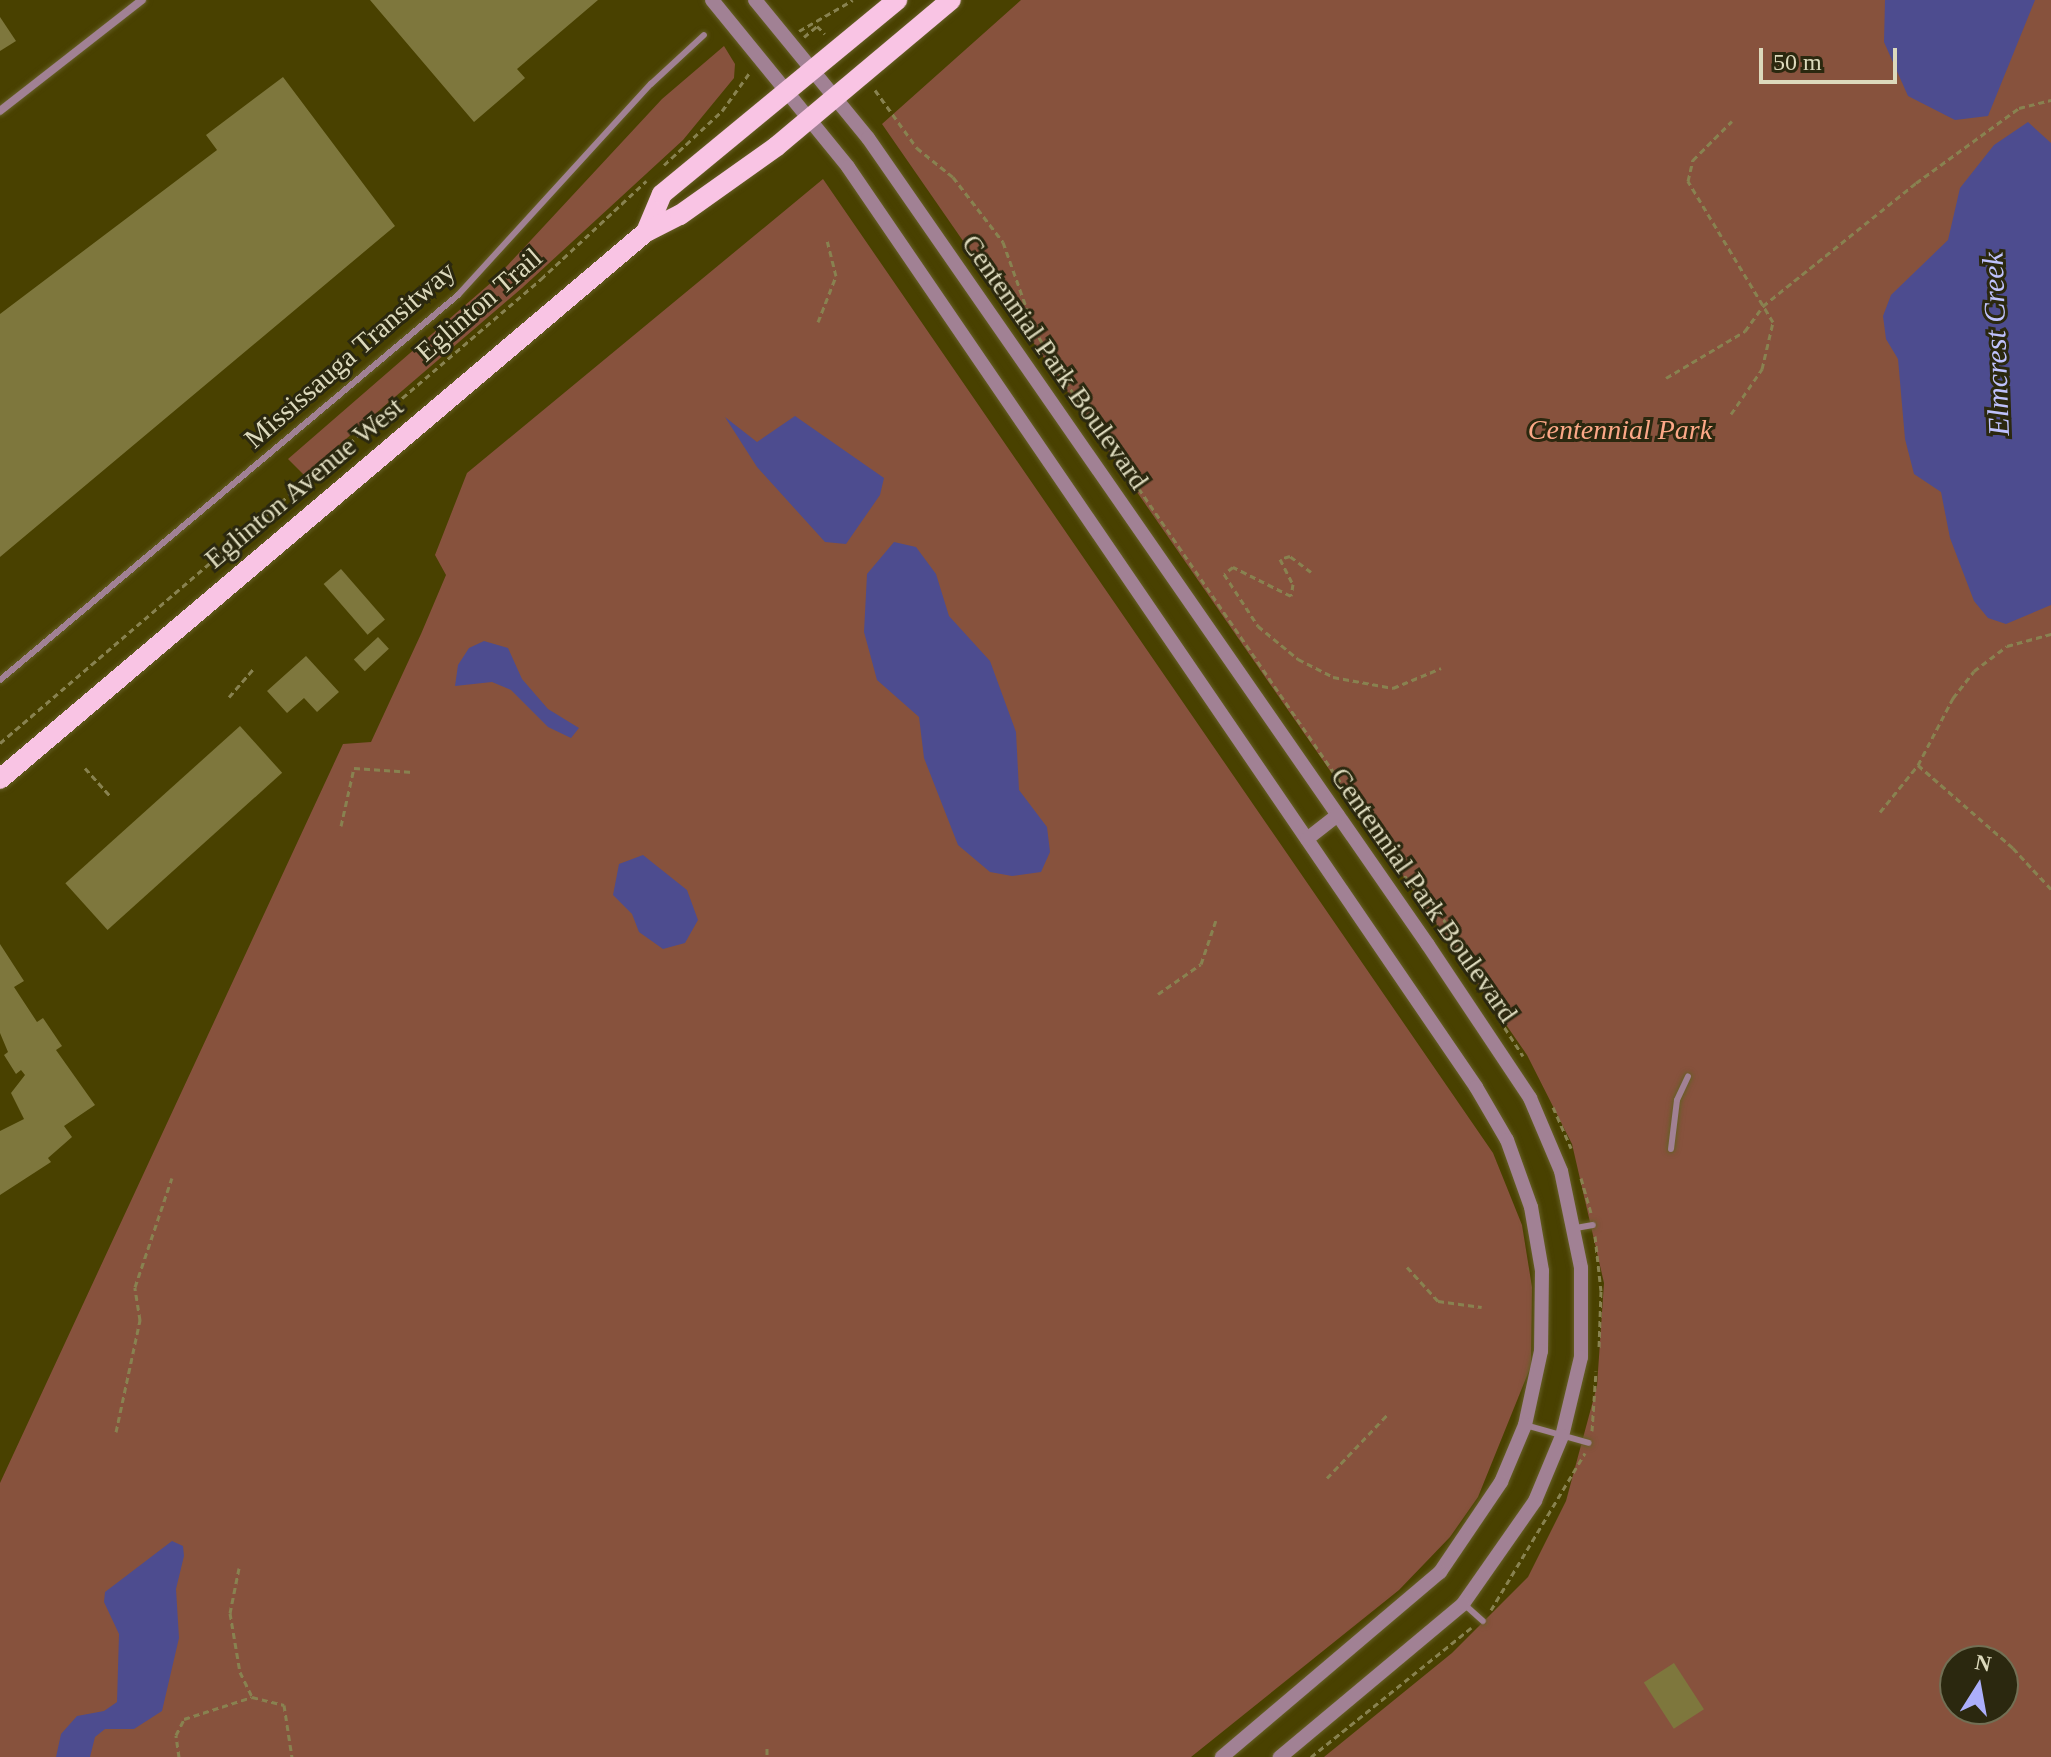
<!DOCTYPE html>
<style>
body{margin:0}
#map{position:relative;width:2051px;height:1757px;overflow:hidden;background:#494100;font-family:"Times New Roman",serif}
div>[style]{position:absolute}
.green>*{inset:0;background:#87523d}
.water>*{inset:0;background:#4d4c8f}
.building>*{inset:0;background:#7e773d;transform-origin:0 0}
.path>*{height:3px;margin-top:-1.5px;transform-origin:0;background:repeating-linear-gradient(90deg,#888250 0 6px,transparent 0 10px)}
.roads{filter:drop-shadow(0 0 2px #665f26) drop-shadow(0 0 2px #665f26)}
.service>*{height:6px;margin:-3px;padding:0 3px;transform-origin:3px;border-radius:3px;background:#a18194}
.minor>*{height:8px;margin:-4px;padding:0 4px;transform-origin:4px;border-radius:4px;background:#a18194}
.tertiary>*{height:14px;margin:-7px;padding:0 7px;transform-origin:7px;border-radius:7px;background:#a18194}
.primary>*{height:20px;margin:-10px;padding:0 10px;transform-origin:10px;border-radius:10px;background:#f9c4e4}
span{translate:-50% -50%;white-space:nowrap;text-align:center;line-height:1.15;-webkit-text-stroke:6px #2b280f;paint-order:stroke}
.street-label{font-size:28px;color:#dcd9bc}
.park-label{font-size:28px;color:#fca887;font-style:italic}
.water-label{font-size:30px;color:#bfc2fd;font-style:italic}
.north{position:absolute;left:1939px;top:1645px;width:80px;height:80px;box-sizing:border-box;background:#2b280f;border:2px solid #726f54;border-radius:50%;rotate:11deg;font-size:22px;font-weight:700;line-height:32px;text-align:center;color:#dcd9bc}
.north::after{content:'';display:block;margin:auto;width:28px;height:36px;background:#acaffb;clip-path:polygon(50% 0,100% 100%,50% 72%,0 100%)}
.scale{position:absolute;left:1759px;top:48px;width:138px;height:36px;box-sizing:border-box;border:4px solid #dcd9bc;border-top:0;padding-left:10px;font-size:24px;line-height:28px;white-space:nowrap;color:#dcd9bc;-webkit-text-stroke:6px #2b280f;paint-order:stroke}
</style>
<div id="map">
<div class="green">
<div style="clip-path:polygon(evenodd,1021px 0,2051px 0,2051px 1757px,1324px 1757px,1452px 1653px,1528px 1577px,1566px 1501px,1597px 1386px,1604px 1283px,1572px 1144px,1527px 1055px,882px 124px,1021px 0,1955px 1661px,2003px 1661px,2003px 1709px,1955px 1709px,1955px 1661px)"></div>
<div style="clip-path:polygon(724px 46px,735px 64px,734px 78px,683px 140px,522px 288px,304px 475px,288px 459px,493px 281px,662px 99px)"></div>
<div style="clip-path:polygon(823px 179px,1493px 1153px,1522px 1225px,1532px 1287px,1531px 1366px,1478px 1497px,1450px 1537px,1399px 1590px,1191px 1757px,0 1757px,0 1483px,343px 744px,371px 742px,421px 634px,446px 575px,435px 555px,467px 473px)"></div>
</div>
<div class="water">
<div style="clip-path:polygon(1885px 0,2035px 0,1988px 116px,1955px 120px,1908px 96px,1884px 42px)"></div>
<div style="clip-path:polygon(2028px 122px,2051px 143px,2051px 605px,2006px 624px,1988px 618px,1974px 601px,1950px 538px,1941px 492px,1914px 474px,1905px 439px,1898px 359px,1886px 339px,1883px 316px,1891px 295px,1948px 240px,1960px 188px,1994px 145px)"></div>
<div style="clip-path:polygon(795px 416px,884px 478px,880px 495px,846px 544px,825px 542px,757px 467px,725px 417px,757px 442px)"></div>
<div style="clip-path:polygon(894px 542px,916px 547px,936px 574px,949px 616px,990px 661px,1016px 732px,1019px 790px,1047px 827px,1050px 852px,1041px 872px,1012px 876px,990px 872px,958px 845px,924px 758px,919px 717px,877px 680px,864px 632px,867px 574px)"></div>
<div style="clip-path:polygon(484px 641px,508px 648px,522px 679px,548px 709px,579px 728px,571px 738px,548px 727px,511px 690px,492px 682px,455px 686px,458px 665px,469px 648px)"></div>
<div style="clip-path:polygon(643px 855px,687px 890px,698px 920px,685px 943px,663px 949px,639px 932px,632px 914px,613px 895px,619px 864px)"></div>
<div style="clip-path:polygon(172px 1541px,183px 1546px,184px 1556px,176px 1589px,179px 1638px,162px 1711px,134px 1729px,105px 1729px,95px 1737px,90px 1757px,56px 1757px,61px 1734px,77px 1716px,104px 1711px,117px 1702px,119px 1634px,104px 1602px,105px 1592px)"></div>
</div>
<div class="building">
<div style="clip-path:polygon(370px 0,598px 0,517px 69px,525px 78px,474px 122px)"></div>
<div style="clip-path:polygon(0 17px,16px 41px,0 51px)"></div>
<div style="clip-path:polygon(283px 77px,395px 226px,0 557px,0 314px,217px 150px,206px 135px)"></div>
<div style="left:341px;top:569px;width:67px;height:23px;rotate:49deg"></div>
<div style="left:378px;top:637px;width:16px;height:33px;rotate:47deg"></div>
<div style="clip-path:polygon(306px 656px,339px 692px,317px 712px,304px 698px,287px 713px,267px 691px)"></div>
<div style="left:240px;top:726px;width:63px;height:235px;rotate:48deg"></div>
<div style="clip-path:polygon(0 944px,24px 981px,14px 987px,37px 1022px,43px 1018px,62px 1046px,56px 1050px,95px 1105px,64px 1126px,72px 1137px,48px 1158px,51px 1162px,0 1195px,0 1131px,24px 1119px,11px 1093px,25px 1075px,21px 1070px,16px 1074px,4px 1055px,8px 1052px,0 1033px)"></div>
<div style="left:1674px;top:1663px;width:55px;height:36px;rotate:57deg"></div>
</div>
<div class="path">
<div style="left:799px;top:31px;width:62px;rotate:-29.9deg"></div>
<div style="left:804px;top:37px;width:17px;rotate:-40deg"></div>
<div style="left:817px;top:26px;width:11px;rotate:45deg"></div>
<div style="left:875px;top:90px;width:72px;rotate:54.1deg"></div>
<div style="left:917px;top:148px;width:46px;rotate:38.9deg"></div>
<div style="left:953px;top:177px;width:82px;rotate:52.4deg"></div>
<div style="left:1003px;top:242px;width:92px;rotate:70.4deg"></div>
<div style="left:1034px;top:329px;width:61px;rotate:59.2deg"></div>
<div style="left:1065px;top:381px;width:611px;rotate:55.53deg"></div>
<div style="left:1411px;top:885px;width:37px;rotate:44deg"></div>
<div style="left:1438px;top:911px;width:96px;rotate:56.5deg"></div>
<div style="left:1491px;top:991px;width:29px;rotate:74deg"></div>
<div style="left:1499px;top:1019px;width:44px;rotate:57deg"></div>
<div style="left:664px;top:165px;width:79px;rotate:-43deg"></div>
<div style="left:722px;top:111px;width:48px;rotate:-54.3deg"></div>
<div style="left:818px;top:322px;width:49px;rotate:-68.6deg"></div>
<div style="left:836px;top:276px;width:36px;rotate:-104deg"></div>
<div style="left:1666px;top:378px;width:92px;rotate:-30.7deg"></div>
<div style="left:1745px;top:331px;width:31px;rotate:-54deg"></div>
<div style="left:1763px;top:306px;width:196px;rotate:-38.8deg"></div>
<div style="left:1916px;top:183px;width:127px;rotate:-36.1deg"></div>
<div style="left:2019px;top:108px;width:33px;rotate:-14deg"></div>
<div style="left:1731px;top:414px;width:55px;rotate:-55.4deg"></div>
<div style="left:1762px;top:369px;width:48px;rotate:-76.8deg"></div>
<div style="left:1773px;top:322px;width:165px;rotate:-121.1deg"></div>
<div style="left:1688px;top:181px;width:22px;rotate:-77deg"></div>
<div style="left:1693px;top:160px;width:55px;rotate:-45deg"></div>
<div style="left:1311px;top:572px;width:26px;rotate:-143deg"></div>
<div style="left:1290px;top:556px;width:10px;rotate:163deg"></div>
<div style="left:1280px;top:559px;width:28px;rotate:63deg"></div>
<div style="left:1293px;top:584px;width:12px;rotate:99deg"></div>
<div style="left:1291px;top:596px;width:65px;rotate:-153.4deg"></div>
<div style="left:1233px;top:567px;width:11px;rotate:142deg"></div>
<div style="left:1224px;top:574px;width:62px;rotate:56.8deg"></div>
<div style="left:1258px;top:626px;width:52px;rotate:39.5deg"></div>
<div style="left:1298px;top:659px;width:39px;rotate:27deg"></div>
<div style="left:1333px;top:677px;width:61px;rotate:10.4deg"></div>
<div style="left:1393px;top:688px;width:52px;rotate:-22.6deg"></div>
<div style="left:229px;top:697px;width:37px;rotate:-49deg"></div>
<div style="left:0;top:743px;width:713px;rotate:-40.62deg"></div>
<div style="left:541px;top:279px;width:144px;rotate:-43deg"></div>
<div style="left:1918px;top:765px;width:126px;rotate:41.1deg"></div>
<div style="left:2013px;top:848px;width:56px;rotate:47.2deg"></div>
<div style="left:85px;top:768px;width:39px;rotate:48deg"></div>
<div style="left:1880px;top:812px;width:60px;rotate:-51deg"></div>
<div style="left:1918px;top:765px;width:76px;rotate:-62.4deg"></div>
<div style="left:1953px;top:698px;width:34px;rotate:-52deg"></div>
<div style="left:1974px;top:671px;width:41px;rotate:-37.1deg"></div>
<div style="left:2007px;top:646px;width:46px;rotate:-15.3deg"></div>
<div style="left:341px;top:826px;width:59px;rotate:-77.4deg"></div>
<div style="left:354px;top:768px;width:59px;rotate:3.9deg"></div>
<div style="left:1158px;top:994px;width:52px;rotate:-34.9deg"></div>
<div style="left:1201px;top:964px;width:46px;rotate:-71.2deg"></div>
<div style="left:1553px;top:1107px;width:45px;rotate:66.3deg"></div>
<div style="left:1581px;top:1178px;width:36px;rotate:74deg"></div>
<div style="left:1595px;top:1236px;width:55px;rotate:83.8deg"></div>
<div style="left:1601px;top:1291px;width:57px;rotate:92deg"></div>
<div style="left:1407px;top:1267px;width:46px;rotate:47.6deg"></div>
<div style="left:1438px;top:1301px;width:44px;rotate:7.8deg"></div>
<div style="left:1592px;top:1431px;width:60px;rotate:-86.2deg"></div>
<div style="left:116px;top:1432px;width:115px;rotate:-77.9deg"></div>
<div style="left:140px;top:1320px;width:33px;rotate:-99deg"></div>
<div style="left:135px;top:1287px;width:115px;rotate:-71.3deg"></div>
<div style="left:1327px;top:1478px;width:88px;rotate:-46.4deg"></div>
<div style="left:239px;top:1568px;width:46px;rotate:101.3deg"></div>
<div style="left:230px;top:1613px;width:60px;rotate:80.4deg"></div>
<div style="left:240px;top:1672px;width:28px;rotate:64deg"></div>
<div style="left:252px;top:1697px;width:33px;rotate:14deg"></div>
<div style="left:284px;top:1705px;width:53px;rotate:81.3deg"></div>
<div style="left:1491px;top:1610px;width:183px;rotate:-59.1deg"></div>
<div style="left:767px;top:1748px;width:9px;rotate:90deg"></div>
<div style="left:179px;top:1757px;width:22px;rotate:-98deg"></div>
<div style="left:176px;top:1735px;width:18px;rotate:-63deg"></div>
<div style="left:184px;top:1719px;width:71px;rotate:-17.9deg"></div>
<div style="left:1311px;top:1757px;width:206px;rotate:-38.9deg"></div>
</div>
<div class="roads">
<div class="service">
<div style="left:0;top:680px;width:598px;rotate:-40.05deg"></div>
<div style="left:458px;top:295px;width:286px;rotate:-47.6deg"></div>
<div style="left:651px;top:84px;width:72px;rotate:-42.8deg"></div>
<div style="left:1671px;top:1149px;width:49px;rotate:-83deg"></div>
<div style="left:1677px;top:1100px;width:26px;rotate:-65deg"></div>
<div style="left:1576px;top:1228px;width:17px;rotate:-10deg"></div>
<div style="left:1525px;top:1425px;width:66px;rotate:15.7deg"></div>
<div style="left:1465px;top:1605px;width:24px;rotate:42deg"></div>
</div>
<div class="minor">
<div style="left:0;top:111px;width:180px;rotate:-38deg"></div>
</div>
<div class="tertiary">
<div style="left:712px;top:0;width:215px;rotate:50.8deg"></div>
<div style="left:848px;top:167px;width:1114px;rotate:55.68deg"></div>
<div style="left:1476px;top:1087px;width:61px;rotate:59.7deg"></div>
<div style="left:1507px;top:1140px;width:71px;rotate:70.3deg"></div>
<div style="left:1531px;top:1207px;width:65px;rotate:80.2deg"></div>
<div style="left:1542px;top:1271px;width:80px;rotate:90.7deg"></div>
<div style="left:1541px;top:1351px;width:76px;rotate:102.2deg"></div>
<div style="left:1525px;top:1425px;width:62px;rotate:112.8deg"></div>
<div style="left:1501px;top:1482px;width:109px;rotate:124.1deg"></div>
<div style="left:1440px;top:1572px;width:286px;rotate:139.7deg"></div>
<div style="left:755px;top:0;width:178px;rotate:50.7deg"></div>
<div style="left:868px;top:138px;width:982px;rotate:55.24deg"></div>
<div style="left:1428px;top:945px;width:184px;rotate:56.3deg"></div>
<div style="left:1530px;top:1098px;width:79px;rotate:67deg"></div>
<div style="left:1561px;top:1171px;width:99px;rotate:78.3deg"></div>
<div style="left:1581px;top:1268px;width:89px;rotate:90deg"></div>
<div style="left:1581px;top:1357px;width:81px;rotate:103.5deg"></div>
<div style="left:1562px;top:1436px;width:70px;rotate:112.6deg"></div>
<div style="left:1535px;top:1501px;width:126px;rotate:125deg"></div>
<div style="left:1463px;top:1604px;width:239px;rotate:140.1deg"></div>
<div style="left:1307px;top:839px;width:39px;rotate:-38deg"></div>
</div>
<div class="primary">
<div style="left:646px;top:232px;width:41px;rotate:-67.2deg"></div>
<div style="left:662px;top:194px;width:305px;rotate:-39.5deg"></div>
<div style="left:0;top:779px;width:846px;rotate:-40.26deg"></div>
<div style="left:646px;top:232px;width:38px;rotate:-27deg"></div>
<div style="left:680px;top:215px;width:119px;rotate:-35.4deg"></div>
<div style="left:777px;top:146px;width:227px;rotate:-40deg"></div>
</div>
</div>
<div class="street-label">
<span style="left:479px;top:305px;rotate:-41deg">Eglinton Trail</span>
<span style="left:350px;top:355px;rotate:-41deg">Mississauga Transitway</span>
<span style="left:1055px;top:362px;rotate:55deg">Centennial Park Boulevard</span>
<span style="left:304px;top:483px;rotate:-40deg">Eglinton Avenue West</span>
<span style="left:1424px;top:895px;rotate:55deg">Centennial Park Boulevard</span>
</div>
<div class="park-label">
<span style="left:1620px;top:430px">Centennial Park</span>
</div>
<div class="water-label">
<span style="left:1996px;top:344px;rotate:-92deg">Elmcrest Creek</span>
</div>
<div class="north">N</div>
<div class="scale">50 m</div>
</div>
